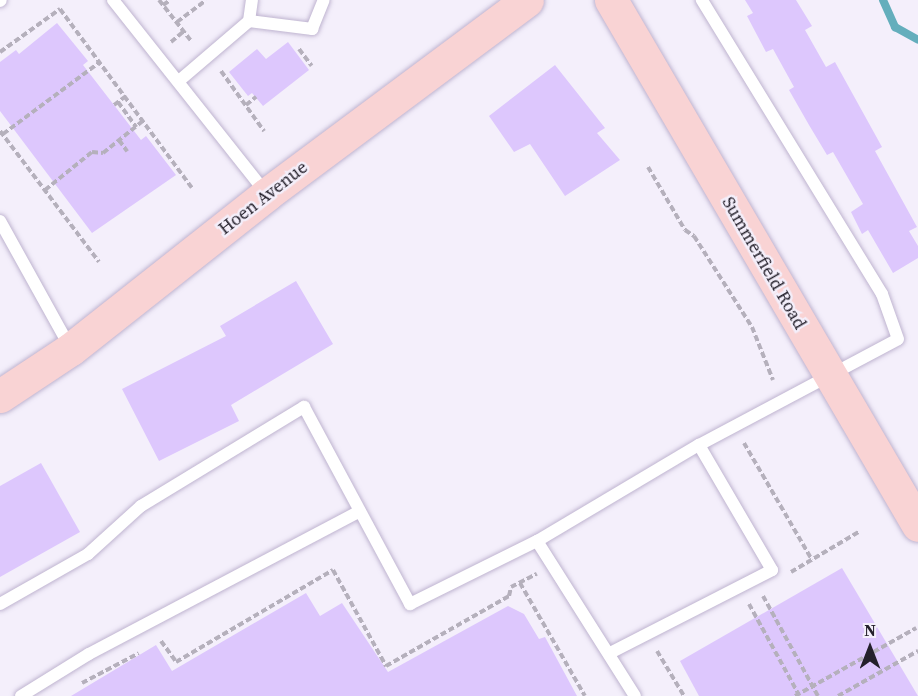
<!DOCTYPE html>
<style>
body{margin:0}
#map{position:relative;width:918px;height:696px;overflow:hidden;background:#f4effb;font-family:"Source Serif 4",serif}
div>[style]{position:absolute}
.stream>*{height:8px;margin:-4px;padding:0 4px;transform-origin:4px;border-radius:4px;background:#64aebc}
.building>*{inset:0;background:#ddc7fd}
.path>*{height:4px;margin-top:-2px;transform-origin:0;background:repeating-linear-gradient(90deg,#b5b0bc 0 6px,transparent 0 9px)}
.roads{filter:drop-shadow(0 0 2px #bfb4d0) drop-shadow(0 0 2px #bfb4d0)}
.lane>*{height:12px;margin:-6px;padding:0 6px;transform-origin:6px;border-radius:6px;background:#fff}
.secondary>*{height:33px;margin:-16.5px;padding:0 16.5px;transform-origin:16.5px;border-radius:16.5px;background:#f9d3d4}
span{translate:-50% -50%;white-space:nowrap;text-align:center;line-height:1.15;-webkit-text-stroke:5px #f4effb;paint-order:stroke}
.street-label{font-size:18px;color:#24202b}
.north{position:absolute;left:840px;top:618px;width:60px;height:60px;-webkit-text-stroke:4px #f4effb;paint-order:stroke;rotate:0deg;font-size:16px;font-weight:700;line-height:24px;text-align:center;color:#24202b}
.north::after{content:'';display:block;margin:auto;width:21px;height:27px;background:#24202b;clip-path:polygon(50% 0,100% 100%,50% 72%,0 100%)}
</style>
<div id="map">
<div class="stream">
<div style="left:883px;top:0;width:30px;rotate:66deg"></div>
<div style="left:895px;top:27px;width:26px;rotate:29deg"></div>
</div>
<div class="building">
<div style="clip-path:polygon(745px 0,796px 0,812px 26px,805px 30px,826px 67px,835px 62px,882px 147px,875px 151px,917px 227px,909px 231px,918px 246px,918px 258px,893px 273px,868px 230px,862px 234px,851px 212px,863px 204px,833px 152px,827px 155px,809px 125px,789px 90px,794px 87px,773px 49px,766px 52px,747px 16px,753px 13px)"></div>
<div style="clip-path:polygon(57px 23px,88px 61px,83px 65px,141px 140px,146px 136px,176px 175px,92px 233px,0 111px,0 62px,16px 50px,19px 54px)"></div>
<div style="clip-path:polygon(288px 42px,309px 70px,263px 106px,252px 93px,248px 96px,229px 72px,257px 49px,266px 59px)"></div>
<div style="clip-path:polygon(555px 65px,605px 128px,597px 133px,620px 160px,565px 196px,530px 144px,514px 152px,489px 116px)"></div>
<div style="clip-path:polygon(296px 281px,333px 344px,231px 405px,239px 421px,159px 461px,122px 389px,226px 336px,220px 326px)"></div>
<div style="clip-path:polygon(41px 463px,80px 532px,0 577px,0 486px)"></div>
<div style="clip-path:polygon(842px 568px,918px 696px,699px 696px,680px 661px)"></div>
<div style="clip-path:polygon(306px 593px,320px 616px,342px 603px,388px 672px,508px 606px,524px 614px,539px 639px,545px 637px,577px 696px,71px 696px,156px 645px,172px 671px)"></div>
</div>
<div class="path">
<div style="left:159px;top:0;width:53px;rotate:51.8deg"></div>
<div style="left:163px;top:5px;width:7px;rotate:-34deg"></div>
<div style="left:177px;top:22px;width:36px;rotate:-37deg"></div>
<div style="left:171px;top:42px;width:17px;rotate:-40deg"></div>
<div style="left:299px;top:49px;width:21px;rotate:53deg"></div>
<div style="left:0;top:52px;width:74px;rotate:-35.6deg"></div>
<div style="left:60px;top:9px;width:222px;rotate:53.6deg"></div>
<div style="left:221px;top:71px;width:74px;rotate:54.4deg"></div>
<div style="left:118px;top:102px;width:31px;rotate:54deg"></div>
<div style="left:114px;top:105px;width:15px;rotate:-37deg"></div>
<div style="left:246px;top:105px;width:13px;rotate:-39deg"></div>
<div style="left:0;top:131px;width:164px;rotate:52.9deg"></div>
<div style="left:3px;top:134px;width:121px;rotate:-36.6deg"></div>
<div style="left:119px;top:140px;width:14px;rotate:54deg"></div>
<div style="left:648px;top:167px;width:73px;rotate:59.6deg"></div>
<div style="left:685px;top:230px;width:11px;rotate:34deg"></div>
<div style="left:694px;top:236px;width:108px;rotate:57.5deg"></div>
<div style="left:752px;top:327px;width:57px;rotate:68.4deg"></div>
<div style="left:45px;top:190px;width:60px;rotate:-39deg"></div>
<div style="left:92px;top:152px;width:11px;rotate:5deg"></div>
<div style="left:103px;top:153px;width:53px;rotate:-38.8deg"></div>
<div style="left:744px;top:443px;width:135px;rotate:59.8deg"></div>
<div style="left:791px;top:572px;width:80px;rotate:-30.7deg"></div>
<div style="left:520px;top:583px;width:130px;rotate:60.1deg"></div>
<div style="left:763px;top:596px;width:114px;rotate:61.2deg"></div>
<div style="left:749px;top:604px;width:104px;rotate:61.2deg"></div>
<div style="left:161px;top:641px;width:26px;rotate:54deg"></div>
<div style="left:176px;top:662px;width:182px;rotate:-30.4deg"></div>
<div style="left:333px;top:570px;width:110px;rotate:61.1deg"></div>
<div style="left:386px;top:666px;width:142px;rotate:-29.6deg"></div>
<div style="left:509px;top:596px;width:9px;rotate:-77deg"></div>
<div style="left:511px;top:587px;width:29px;rotate:-27deg"></div>
<div style="left:657px;top:651px;width:52px;rotate:59deg"></div>
<div style="left:82px;top:683px;width:64px;rotate:-27.8deg"></div>
<div style="left:795px;top:696px;width:139px;rotate:-29.3deg"></div>
<div style="left:838px;top:696px;width:92px;rotate:-29.4deg"></div>
</div>
<div class="roads">
<div class="lane">
<div style="left:113px;top:0;width:246px;rotate:51.6deg"></div>
<div style="left:0;top:1px;width:1px;rotate:-45deg"></div>
<div style="left:249px;top:21px;width:64px;rotate:7.2deg"></div>
<div style="left:312px;top:29px;width:31px;rotate:-68deg"></div>
<div style="left:180px;top:80px;width:91px;rotate:-40.5deg"></div>
<div style="left:249px;top:21px;width:21px;rotate:-82deg"></div>
<div style="left:0;top:221px;width:146px;rotate:61deg"></div>
<div style="left:537px;top:541px;width:188px;rotate:-30.7deg"></div>
<div style="left:699px;top:445px;width:225px;rotate:-28deg"></div>
<div style="left:898px;top:339px;width:48px;rotate:-109.6deg"></div>
<div style="left:882px;top:294px;width:345px;rotate:-121.5deg"></div>
<div style="left:0;top:604px;width:101px;rotate:-29.6deg"></div>
<div style="left:88px;top:554px;width:72px;rotate:-42.2deg"></div>
<div style="left:141px;top:506px;width:191px;rotate:-31.3deg"></div>
<div style="left:304px;top:407px;width:224px;rotate:61.7deg"></div>
<div style="left:410px;top:604px;width:142px;rotate:-26.4deg"></div>
<div style="left:537px;top:541px;width:183px;rotate:57.7deg"></div>
<div style="left:610px;top:653px;width:182px;rotate:-27.1deg"></div>
<div style="left:772px;top:570px;width:145px;rotate:-120.3deg"></div>
<div style="left:21px;top:696px;width:80px;rotate:-31.7deg"></div>
<div style="left:89px;top:654px;width:304px;rotate:-27.8deg"></div>
</div>
<div class="secondary">
<div style="left:611px;top:0;width:608px;rotate:59.68deg"></div>
<div style="left:0;top:396px;width:85px;rotate:-33.5deg"></div>
<div style="left:71px;top:349px;width:250px;rotate:-38.3deg"></div>
<div style="left:267px;top:194px;width:324px;rotate:-36.7deg"></div>
</div>
</div>
<div class="street-label">
<span style="left:263px;top:198px;rotate:-38deg">Hoen Avenue</span>
<span style="left:764px;top:263px;rotate:60deg">Summerfield Road</span>
</div>
<div class="north">N</div>
</div>
